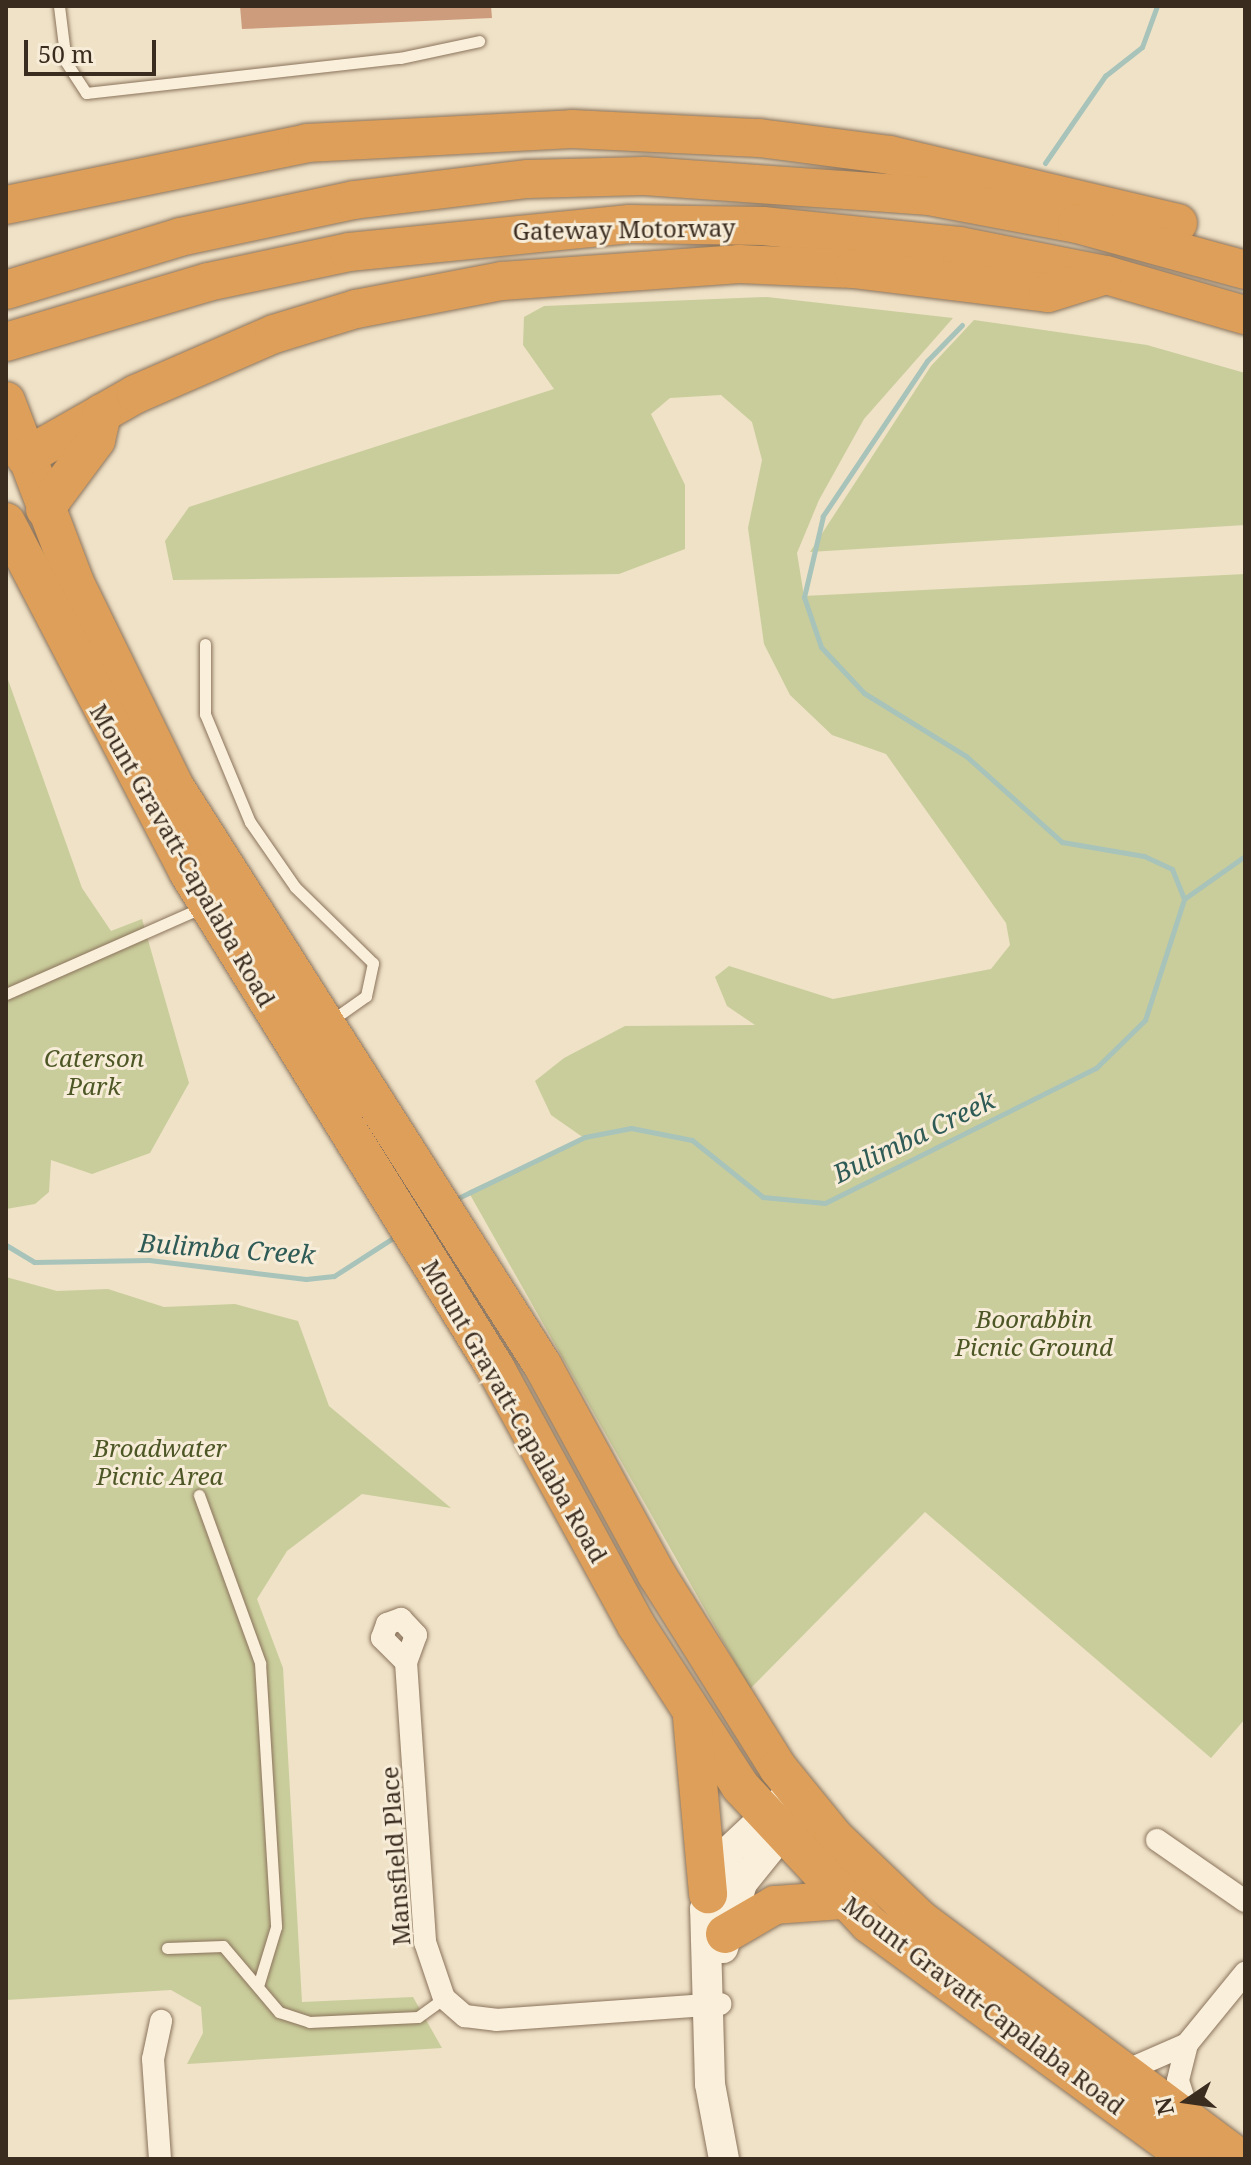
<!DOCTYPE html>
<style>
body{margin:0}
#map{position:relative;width:1251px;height:2165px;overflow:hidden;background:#efe2c7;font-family:"Noto Serif",serif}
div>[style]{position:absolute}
.green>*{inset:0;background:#c9cd9b}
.stream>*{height:5px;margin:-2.5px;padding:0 2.5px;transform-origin:2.5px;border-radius:2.5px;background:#a8c3ba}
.building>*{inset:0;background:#cd9c7d}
.roads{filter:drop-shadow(0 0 2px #8b735c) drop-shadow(0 0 2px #8b735c)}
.lane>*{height:11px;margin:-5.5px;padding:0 5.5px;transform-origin:5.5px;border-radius:5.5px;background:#f9efdb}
.street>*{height:22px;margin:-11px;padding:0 11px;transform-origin:11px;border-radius:11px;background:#f9efdb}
.secondary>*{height:30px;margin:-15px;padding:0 15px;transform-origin:15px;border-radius:15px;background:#f9efdb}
.highway>*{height:38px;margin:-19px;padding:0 19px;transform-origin:19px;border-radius:19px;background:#dd9f59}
span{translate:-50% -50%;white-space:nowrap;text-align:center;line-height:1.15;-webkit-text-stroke:6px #f6ecd7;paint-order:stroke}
.street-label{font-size:24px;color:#3b2c20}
.park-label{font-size:24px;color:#4d5726;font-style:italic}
.water-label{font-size:26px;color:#2f5b57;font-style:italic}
.frame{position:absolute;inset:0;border:8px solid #3b2c20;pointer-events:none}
.north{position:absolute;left:1147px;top:2061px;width:80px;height:80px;-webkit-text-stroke:6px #f6ecd7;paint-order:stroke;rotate:257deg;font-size:22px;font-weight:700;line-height:32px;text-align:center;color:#3b2c20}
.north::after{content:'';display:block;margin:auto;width:28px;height:36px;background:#3b2c20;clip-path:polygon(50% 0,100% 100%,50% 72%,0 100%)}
.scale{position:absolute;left:24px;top:40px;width:132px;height:36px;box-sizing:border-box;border:4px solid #3b2c20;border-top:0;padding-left:10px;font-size:24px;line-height:28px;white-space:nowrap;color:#3b2c20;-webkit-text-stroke:6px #f6ecd7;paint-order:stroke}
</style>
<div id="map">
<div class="green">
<div style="clip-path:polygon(767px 297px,953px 318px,864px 419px,819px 500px,797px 553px,804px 596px,1245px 574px,1245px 1719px,1211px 1758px,925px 1512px,750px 1689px,468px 1191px,584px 1138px,551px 1115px,535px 1081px,564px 1058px,625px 1026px,755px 1025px,727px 1006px,715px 977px,729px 966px,833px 999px,991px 969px,1010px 945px,1006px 923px,886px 754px,832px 735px,790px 695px,764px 644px,748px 528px,762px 460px,752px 422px,721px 395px,670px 398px,651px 414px,685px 485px,685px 549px,619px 574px,173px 580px,165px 541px,189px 507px,554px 389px,523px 345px,524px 317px,544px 306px)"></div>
<div style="clip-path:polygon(974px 320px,1147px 345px,1245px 373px,1245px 525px,810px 552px,931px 366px)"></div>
<div style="clip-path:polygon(6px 674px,82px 888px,111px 931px,142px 919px,189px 1083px,150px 1153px,92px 1174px,51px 1160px,49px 1192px,35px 1204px,6px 1209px)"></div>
<div style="clip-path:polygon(6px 1277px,57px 1291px,108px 1289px,164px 1307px,235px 1304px,298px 1321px,329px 1406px,451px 1508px,362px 1494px,287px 1551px,257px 1599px,283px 1668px,302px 2002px,413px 1997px,442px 2048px,187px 2064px,203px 2033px,201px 2007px,171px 1990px,6px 2000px)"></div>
</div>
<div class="stream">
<div style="left:1045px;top:163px;width:106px;rotate:-55.4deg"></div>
<div style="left:1105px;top:76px;width:47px;rotate:-38.1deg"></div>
<div style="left:1142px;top:47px;width:44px;rotate:-69.9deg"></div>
<div style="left:962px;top:325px;width:50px;rotate:134.2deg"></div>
<div style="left:927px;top:361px;width:187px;rotate:123.9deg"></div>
<div style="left:823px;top:516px;width:83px;rotate:103.2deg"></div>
<div style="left:804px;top:597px;width:53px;rotate:71.2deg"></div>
<div style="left:821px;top:647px;width:63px;rotate:46.9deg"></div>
<div style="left:864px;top:693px;width:120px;rotate:31.7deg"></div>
<div style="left:966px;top:756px;width:129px;rotate:41.9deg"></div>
<div style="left:1062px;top:842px;width:83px;rotate:9.7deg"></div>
<div style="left:1144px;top:856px;width:31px;rotate:25deg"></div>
<div style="left:1172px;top:869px;width:31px;rotate:68deg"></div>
<div style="left:456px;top:1199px;width:143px;rotate:-25.7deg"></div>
<div style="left:585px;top:1137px;width:47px;rotate:-11.1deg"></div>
<div style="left:631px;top:1128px;width:62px;rotate:11.1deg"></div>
<div style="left:692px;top:1140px;width:91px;rotate:38.8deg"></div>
<div style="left:763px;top:1197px;width:62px;rotate:5.5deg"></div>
<div style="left:825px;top:1203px;width:303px;rotate:-26.5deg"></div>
<div style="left:1096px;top:1068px;width:69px;rotate:-44.4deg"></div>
<div style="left:1145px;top:1020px;width:127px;rotate:-72.1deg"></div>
<div style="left:1184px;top:899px;width:75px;rotate:-35.2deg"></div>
<div style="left:6px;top:1245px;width:33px;rotate:31deg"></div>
<div style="left:34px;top:1262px;width:115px;rotate:-1deg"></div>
<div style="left:149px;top:1260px;width:158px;rotate:6.9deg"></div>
<div style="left:306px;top:1279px;width:28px;rotate:-6deg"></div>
<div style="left:334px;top:1276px;width:74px;rotate:-32.8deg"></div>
</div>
<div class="building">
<div style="clip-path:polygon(240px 6px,491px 6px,492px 18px,242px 29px)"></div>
</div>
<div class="roads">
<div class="lane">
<div style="left:59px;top:6px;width:56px;rotate:82.9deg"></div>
<div style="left:66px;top:62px;width:37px;rotate:57deg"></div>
<div style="left:86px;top:93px;width:316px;rotate:-6.4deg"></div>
<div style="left:400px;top:58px;width:81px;rotate:-12.1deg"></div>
<div style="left:205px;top:644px;width:70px;rotate:90deg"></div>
<div style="left:205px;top:714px;width:117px;rotate:67.4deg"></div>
<div style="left:250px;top:822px;width:79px;rotate:55.3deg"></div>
<div style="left:295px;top:887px;width:109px;rotate:44.3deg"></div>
<div style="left:373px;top:963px;width:34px;rotate:102deg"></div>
<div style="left:366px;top:996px;width:42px;rotate:144.8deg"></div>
<div style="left:6px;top:994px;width:215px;rotate:-23.8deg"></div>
<div style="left:199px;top:1495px;width:179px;rotate:70deg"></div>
<div style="left:260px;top:1663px;width:264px;rotate:86.5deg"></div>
<div style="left:276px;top:1927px;width:59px;rotate:106.9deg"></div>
<div style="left:167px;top:1948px;width:56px;rotate:-2deg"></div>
<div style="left:223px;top:1946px;width:87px;rotate:49.7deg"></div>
<div style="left:279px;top:2012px;width:32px;rotate:18deg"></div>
<div style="left:309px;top:2022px;width:109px;rotate:-2.6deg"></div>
<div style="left:418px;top:2017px;width:32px;rotate:-36deg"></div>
</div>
<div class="street">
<div style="left:401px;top:1619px;width:22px;rotate:47deg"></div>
<div style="left:416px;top:1635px;width:29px;rotate:110deg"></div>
<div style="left:406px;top:1662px;width:34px;rotate:-135deg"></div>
<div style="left:382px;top:1638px;width:15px;rotate:-70deg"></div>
<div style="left:387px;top:1624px;width:15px;rotate:-20deg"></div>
<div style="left:406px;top:1662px;width:281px;rotate:86.1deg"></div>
<div style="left:425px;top:1942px;width:59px;rotate:71.3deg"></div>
<div style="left:444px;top:1998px;width:28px;rotate:41deg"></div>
<div style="left:465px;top:2016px;width:31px;rotate:7deg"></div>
<div style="left:496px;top:2020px;width:225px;rotate:-4.1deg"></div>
<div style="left:1157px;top:1840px;width:107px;rotate:34.7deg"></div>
<div style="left:1187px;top:2044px;width:38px;rotate:104deg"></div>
<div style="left:1178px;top:2081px;width:36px;rotate:72deg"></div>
<div style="left:1123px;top:2072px;width:70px;rotate:-23.6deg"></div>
<div style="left:1187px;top:2044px;width:92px;rotate:-50.8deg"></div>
<div style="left:160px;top:2159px;width:100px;rotate:-94deg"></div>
<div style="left:153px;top:2059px;width:39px;rotate:-78deg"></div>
</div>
<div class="secondary">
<div style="left:723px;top:1948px;width:68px;rotate:-73.7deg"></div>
<div style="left:742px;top:1883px;width:87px;rotate:-51deg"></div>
<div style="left:724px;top:2159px;width:76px;rotate:-100.6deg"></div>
<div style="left:710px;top:2084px;width:175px;rotate:-91.6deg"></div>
<div style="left:705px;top:1909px;width:64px;rotate:-67deg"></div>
<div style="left:730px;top:1850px;width:73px;rotate:-43.3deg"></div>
</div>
<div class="highway">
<div style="left:6px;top:205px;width:307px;rotate:-11.6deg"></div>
<div style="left:307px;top:143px;width:265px;rotate:-3deg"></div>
<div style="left:572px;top:129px;width:187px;rotate:2.8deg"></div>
<div style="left:759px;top:138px;width:132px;rotate:7.4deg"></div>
<div style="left:890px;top:155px;width:296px;rotate:13.3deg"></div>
<div style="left:6px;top:290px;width:182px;rotate:-16.9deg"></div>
<div style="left:180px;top:237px;width:178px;rotate:-12deg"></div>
<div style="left:354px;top:200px;width:175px;rotate:-6.9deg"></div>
<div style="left:528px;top:179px;width:116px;rotate:-1.5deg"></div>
<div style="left:644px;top:176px;width:286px;rotate:4deg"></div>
<div style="left:929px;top:196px;width:151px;rotate:10.7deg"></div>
<div style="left:1077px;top:224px;width:174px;rotate:15.3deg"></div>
<div style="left:6px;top:342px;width:211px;rotate:-16.5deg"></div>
<div style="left:208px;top:282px;width:144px;rotate:-12deg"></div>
<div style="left:349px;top:252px;width:282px;rotate:-5.7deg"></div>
<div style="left:630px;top:224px;width:133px;rotate:0.9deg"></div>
<div style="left:763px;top:226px;width:197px;rotate:5.8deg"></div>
<div style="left:959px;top:246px;width:150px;rotate:11.2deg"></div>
<div style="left:1106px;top:275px;width:145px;rotate:16.1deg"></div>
<div style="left:6px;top:401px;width:195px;rotate:69.2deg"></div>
<div style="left:75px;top:583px;width:227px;rotate:63.9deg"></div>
<div style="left:175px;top:787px;width:686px;rotate:57.56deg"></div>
<div style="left:543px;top:1366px;width:238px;rotate:61.4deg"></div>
<div style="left:657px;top:1575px;width:228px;rotate:57.9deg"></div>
<div style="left:778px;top:1768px;width:89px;rotate:50.9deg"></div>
<div style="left:834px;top:1837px;width:120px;rotate:43.7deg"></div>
<div style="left:921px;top:1920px;width:399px;rotate:36.8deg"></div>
<div style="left:25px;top:457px;width:128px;rotate:-29.6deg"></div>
<div style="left:136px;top:394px;width:150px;rotate:-23.5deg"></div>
<div style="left:274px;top:334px;width:86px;rotate:-17deg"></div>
<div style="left:356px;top:309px;width:149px;rotate:-10.9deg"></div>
<div style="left:502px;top:281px;width:238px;rotate:-4.1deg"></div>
<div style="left:739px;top:264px;width:114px;rotate:2.5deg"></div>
<div style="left:853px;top:269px;width:196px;rotate:7deg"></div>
<div style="left:1048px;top:293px;width:58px;rotate:-17.2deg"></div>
<div style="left:45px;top:509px;width:86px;rotate:-53.5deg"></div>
<div style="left:96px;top:440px;width:28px;rotate:-77deg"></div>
<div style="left:6px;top:522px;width:394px;rotate:62.5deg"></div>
<div style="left:188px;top:872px;width:585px;rotate:58.21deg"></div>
<div style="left:496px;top:1369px;width:292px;rotate:61.3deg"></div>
<div style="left:636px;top:1625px;width:192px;rotate:57.1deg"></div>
<div style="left:740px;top:1786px;width:189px;rotate:46.9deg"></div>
<div style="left:869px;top:1924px;width:398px;rotate:36.2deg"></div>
<div style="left:692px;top:1717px;width:178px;rotate:84.8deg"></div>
<div style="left:725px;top:1934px;width:58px;rotate:-30.1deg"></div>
<div style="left:775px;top:1905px;width:68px;rotate:-4.2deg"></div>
</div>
</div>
<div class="street-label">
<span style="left:624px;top:229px;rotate:-1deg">Gateway Motorway</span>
<span style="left:183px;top:855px;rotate:60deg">Mount Gravatt-Capalaba Road</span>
<span style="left:515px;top:1411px;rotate:60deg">Mount Gravatt-Capalaba Road</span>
<span style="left:395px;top:1856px;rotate:-94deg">Mansfield Place</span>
<span style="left:984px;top:2005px;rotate:37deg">Mount Gravatt-Capalaba Road</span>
</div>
<div class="park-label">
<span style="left:94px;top:1072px">Caterson<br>Park</span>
<span style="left:1034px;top:1333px">Boorabbin<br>Picnic Ground</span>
<span style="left:160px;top:1462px">Broadwater<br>Picnic Area</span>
</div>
<div class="water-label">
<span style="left:914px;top:1137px;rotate:-26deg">Bulimba Creek</span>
<span style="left:227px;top:1249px;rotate:4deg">Bulimba Creek</span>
</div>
<div class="frame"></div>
<div class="north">N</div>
<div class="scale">50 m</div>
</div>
